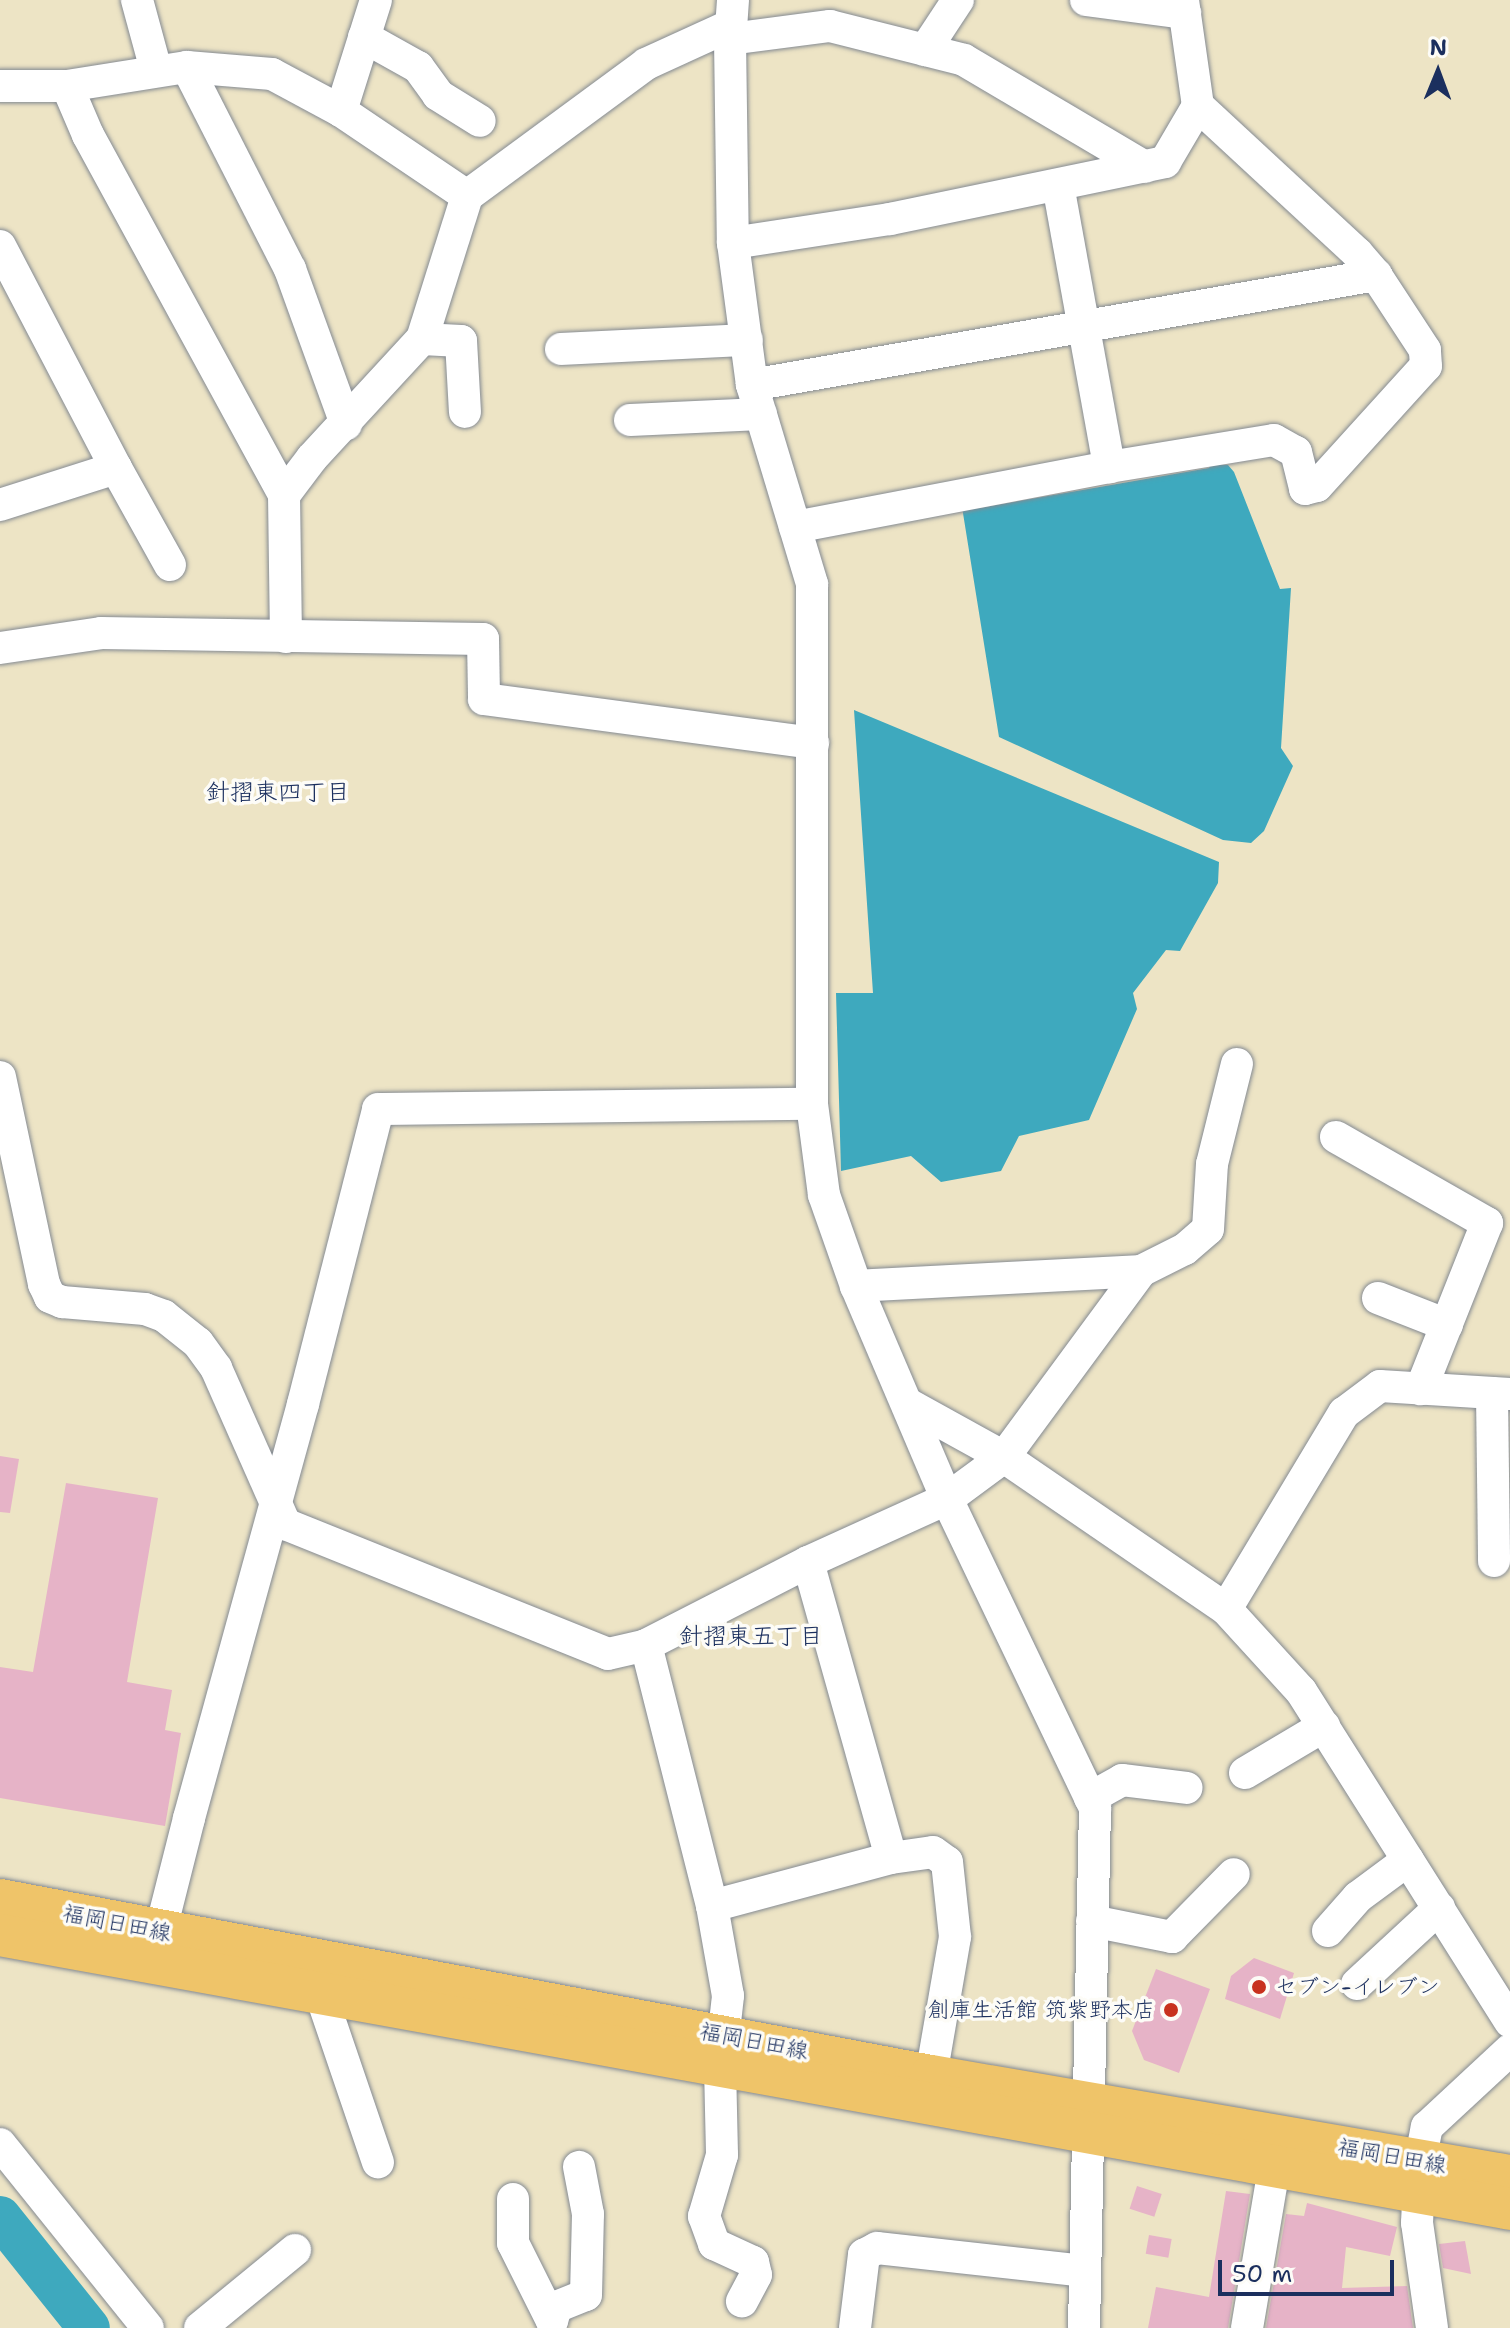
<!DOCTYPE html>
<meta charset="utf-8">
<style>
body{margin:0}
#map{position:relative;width:1510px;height:2328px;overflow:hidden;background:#ede4c5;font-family:"Shantell Sans","Klee One",sans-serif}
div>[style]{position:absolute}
.water>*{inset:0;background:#3ea9be}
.river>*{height:42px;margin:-21px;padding:0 21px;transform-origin:21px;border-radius:21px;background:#3ea9be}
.building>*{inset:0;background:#e6b3c7;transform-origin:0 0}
.roads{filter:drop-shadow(0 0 2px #848a92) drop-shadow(0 0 2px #848a92)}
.minor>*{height:32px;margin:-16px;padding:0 16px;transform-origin:16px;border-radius:16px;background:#fff}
.major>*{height:42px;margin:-21px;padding:0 21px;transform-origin:21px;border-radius:21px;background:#efc469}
.dots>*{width:22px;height:22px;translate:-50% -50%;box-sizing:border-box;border:4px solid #fdfcf7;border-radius:50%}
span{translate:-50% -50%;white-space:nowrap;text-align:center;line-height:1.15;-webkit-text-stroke:7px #fdfcf7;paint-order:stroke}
.street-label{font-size:22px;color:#1b2f5e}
.poi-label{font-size:22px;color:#1b2f5e}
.left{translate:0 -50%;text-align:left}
.right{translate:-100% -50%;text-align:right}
.neighbourhood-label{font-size:24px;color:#1b2f5e}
.north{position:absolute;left:1398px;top:32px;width:80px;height:80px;-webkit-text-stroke:6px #fdfcf7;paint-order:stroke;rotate:1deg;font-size:22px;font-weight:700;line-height:32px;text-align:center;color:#1b2f5e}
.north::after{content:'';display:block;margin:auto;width:28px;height:36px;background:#1b2f5e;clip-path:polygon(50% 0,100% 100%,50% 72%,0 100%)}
.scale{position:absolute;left:1218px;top:2260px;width:176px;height:36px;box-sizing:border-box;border:4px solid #1b2f5e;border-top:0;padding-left:10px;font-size:24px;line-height:28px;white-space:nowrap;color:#1b2f5e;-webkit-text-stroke:6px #fdfcf7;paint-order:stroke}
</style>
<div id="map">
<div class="water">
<div style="clip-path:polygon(1211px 464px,1228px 465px,1234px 472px,1280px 589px,1291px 588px,1281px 748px,1293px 766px,1264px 831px,1251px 843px,1223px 840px,999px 737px,962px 507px,979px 508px,1209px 468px)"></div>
<div style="clip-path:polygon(854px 710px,1219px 862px,1218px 883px,1180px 951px,1166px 950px,1133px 993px,1137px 1009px,1089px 1120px,1019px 1136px,1001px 1171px,941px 1182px,911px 1156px,841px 1171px,836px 993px,873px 993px)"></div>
</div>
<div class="river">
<div style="left:0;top:2217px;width:142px;rotate:51.3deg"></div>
</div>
<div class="building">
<div style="clip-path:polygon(0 1456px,19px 1459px,10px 1513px,0 1512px)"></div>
<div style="clip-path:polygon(66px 1483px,158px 1498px,127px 1682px,172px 1690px,165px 1730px,181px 1733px,165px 1826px,0 1798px,0 1667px,33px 1672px)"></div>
<div style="clip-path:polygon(1254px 1958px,1294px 1973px,1280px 2019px,1225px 1999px,1231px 1976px)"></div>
<div style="clip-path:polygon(1156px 1969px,1210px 1989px,1179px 2073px,1144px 2060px,1132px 2031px)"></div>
<div style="left:1137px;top:2186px;width:26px;height:24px;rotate:18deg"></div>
<div style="clip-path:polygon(1226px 2191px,1250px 2194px,1228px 2328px,1148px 2328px,1156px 2287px,1209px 2297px)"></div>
<div style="clip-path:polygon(1307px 2203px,1397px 2227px,1390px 2256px,1346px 2247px,1342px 2288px,1407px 2286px,1413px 2328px,1266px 2328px,1286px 2214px,1304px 2216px)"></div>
<div style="left:1149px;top:2235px;width:23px;height:19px;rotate:10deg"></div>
<div style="clip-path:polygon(1465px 2241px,1471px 2274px,1443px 2268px,1439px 2244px)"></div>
</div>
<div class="roads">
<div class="minor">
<div style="left:137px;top:0;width:73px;rotate:74.8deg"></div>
<div style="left:733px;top:0;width:39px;rotate:94deg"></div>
<div style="left:730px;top:39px;width:204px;rotate:89.2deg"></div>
<div style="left:733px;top:243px;width:143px;rotate:82.4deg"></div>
<div style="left:752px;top:385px;width:208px;rotate:73.2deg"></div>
<div style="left:812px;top:584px;width:520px;rotate:90deg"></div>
<div style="left:812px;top:1104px;width:92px;rotate:82.5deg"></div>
<div style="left:824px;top:1195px;width:96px;rotate:70.6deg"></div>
<div style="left:856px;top:1286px;width:232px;rotate:66.9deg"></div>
<div style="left:947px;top:1499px;width:343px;rotate:64.4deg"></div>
<div style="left:1095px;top:1808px;width:520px;rotate:91.21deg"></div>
<div style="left:1086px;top:0;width:100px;rotate:7.5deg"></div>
<div style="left:364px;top:37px;width:62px;rotate:29.1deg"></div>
<div style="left:418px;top:67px;width:34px;rotate:54deg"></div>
<div style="left:438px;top:95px;width:49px;rotate:31.8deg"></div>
<div style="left:730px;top:39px;width:101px;rotate:-7.4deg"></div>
<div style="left:830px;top:26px;width:138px;rotate:14.2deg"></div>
<div style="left:964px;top:60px;width:210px;rotate:30.6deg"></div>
<div style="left:925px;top:50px;width:60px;rotate:-56.6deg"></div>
<div style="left:187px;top:67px;width:227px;rotate:63deg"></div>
<div style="left:290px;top:269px;width:165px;rotate:70.1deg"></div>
<div style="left:0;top:86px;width:67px"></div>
<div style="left:67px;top:86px;width:121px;rotate:-9deg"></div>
<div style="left:187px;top:67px;width:85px;rotate:4.7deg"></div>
<div style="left:272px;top:74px;width:78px;rotate:28.2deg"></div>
<div style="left:341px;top:111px;width:152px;rotate:34deg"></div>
<div style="left:67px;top:86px;width:53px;rotate:66.8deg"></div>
<div style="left:88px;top:135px;width:410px;rotate:61.4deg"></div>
<div style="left:284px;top:495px;width:142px;rotate:89.2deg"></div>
<div style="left:341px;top:111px;width:116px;rotate:-72.5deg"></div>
<div style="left:1058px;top:185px;width:287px;rotate:79.7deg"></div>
<div style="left:733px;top:243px;width:159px;rotate:-8.7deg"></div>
<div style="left:890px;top:219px;width:281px;rotate:-11.7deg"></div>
<div style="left:1165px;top:162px;width:65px;rotate:-59.5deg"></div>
<div style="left:1198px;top:106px;width:107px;rotate:-98.1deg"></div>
<div style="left:0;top:246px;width:250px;rotate:62.4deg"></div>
<div style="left:116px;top:468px;width:122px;rotate:162.3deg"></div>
<div style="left:422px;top:339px;width:39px;rotate:3deg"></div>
<div style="left:461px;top:341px;width:71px;rotate:86.8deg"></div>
<div style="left:561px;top:349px;width:186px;rotate:-2.8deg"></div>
<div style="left:752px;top:385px;width:634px;rotate:-10deg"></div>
<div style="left:630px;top:420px;width:131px;rotate:-2.6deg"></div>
<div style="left:116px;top:468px;width:111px;rotate:60.9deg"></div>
<div style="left:284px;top:495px;width:46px;rotate:-52.9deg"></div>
<div style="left:312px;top:458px;width:162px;rotate:-47.3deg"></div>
<div style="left:422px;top:339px;width:150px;rotate:-72.5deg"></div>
<div style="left:467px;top:196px;width:222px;rotate:-36.4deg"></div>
<div style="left:646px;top:64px;width:94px;rotate:-24.6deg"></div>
<div style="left:795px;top:527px;width:320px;rotate:-10.8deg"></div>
<div style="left:1109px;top:467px;width:167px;rotate:-9.3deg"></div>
<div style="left:1274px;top:440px;width:25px;rotate:29deg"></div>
<div style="left:1296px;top:452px;width:38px;rotate:76deg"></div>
<div style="left:1305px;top:489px;width:12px;rotate:-14deg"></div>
<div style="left:1317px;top:486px;width:162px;rotate:-47.8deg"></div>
<div style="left:1426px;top:366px;width:16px;rotate:-94deg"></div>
<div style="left:1425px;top:350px;width:90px;rotate:-123.2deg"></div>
<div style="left:1376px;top:275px;width:29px;rotate:-131deg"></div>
<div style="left:1357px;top:253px;width:217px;rotate:-137.2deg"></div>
<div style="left:0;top:648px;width:102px;rotate:-8.4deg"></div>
<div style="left:101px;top:633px;width:382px;rotate:0.9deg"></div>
<div style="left:483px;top:639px;width:60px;rotate:89deg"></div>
<div style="left:484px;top:699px;width:332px;rotate:7.6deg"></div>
<div style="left:0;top:1077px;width:212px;rotate:78deg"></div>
<div style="left:44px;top:1284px;width:14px;rotate:65deg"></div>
<div style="left:50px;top:1297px;width:13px;rotate:23deg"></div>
<div style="left:62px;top:1302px;width:83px;rotate:4.8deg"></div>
<div style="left:145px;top:1309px;width:20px;rotate:20deg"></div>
<div style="left:164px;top:1316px;width:43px;rotate:38.5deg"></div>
<div style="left:198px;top:1343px;width:31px;rotate:54deg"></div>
<div style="left:216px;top:1368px;width:171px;rotate:66.1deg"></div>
<div style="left:285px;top:1524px;width:348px;rotate:21.9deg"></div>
<div style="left:608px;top:1654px;width:39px;rotate:-13deg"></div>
<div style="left:646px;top:1645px;width:182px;rotate:-27.1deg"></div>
<div style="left:808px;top:1562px;width:153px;rotate:-24.4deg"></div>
<div style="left:947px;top:1499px;width:71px;rotate:-36.4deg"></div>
<div style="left:1004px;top:1457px;width:231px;rotate:-53.6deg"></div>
<div style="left:1141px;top:1271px;width:49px;rotate:-26.6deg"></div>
<div style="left:1185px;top:1249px;width:30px;rotate:-41deg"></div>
<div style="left:1208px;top:1229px;width:65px;rotate:-86.5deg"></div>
<div style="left:1212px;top:1164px;width:103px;rotate:-76deg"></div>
<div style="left:1336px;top:1137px;width:174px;rotate:29.7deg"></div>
<div style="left:1487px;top:1223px;width:179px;rotate:111.7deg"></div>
<div style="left:856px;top:1286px;width:285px;rotate:-3deg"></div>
<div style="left:1378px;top:1298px;width:74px;rotate:21.4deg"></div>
<div style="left:1492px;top:1393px;width:168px;rotate:89.3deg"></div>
<div style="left:908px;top:1404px;width:110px;rotate:28.9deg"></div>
<div style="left:1004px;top:1457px;width:269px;rotate:34.4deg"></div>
<div style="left:1226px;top:1609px;width:111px;rotate:47.6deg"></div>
<div style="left:1301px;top:1691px;width:391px;rotate:57.7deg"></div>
<div style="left:808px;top:1562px;width:307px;rotate:74.3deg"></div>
<div style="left:1226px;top:1609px;width:229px;rotate:-59deg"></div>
<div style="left:1344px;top:1413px;width:45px;rotate:-36.9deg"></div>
<div style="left:1380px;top:1386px;width:130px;rotate:3.5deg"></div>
<div style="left:646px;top:1645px;width:269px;rotate:75.8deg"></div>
<div style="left:712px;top:1906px;width:91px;rotate:79.9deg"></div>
<div style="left:728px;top:1996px;width:70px;rotate:96.5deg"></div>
<div style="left:720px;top:2066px;width:89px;rotate:88.7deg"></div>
<div style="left:722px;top:2155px;width:64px;rotate:106.4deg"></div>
<div style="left:704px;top:2216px;width:30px;rotate:70deg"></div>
<div style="left:714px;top:2244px;width:43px;rotate:24.8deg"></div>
<div style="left:753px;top:2262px;width:13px;rotate:77deg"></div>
<div style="left:756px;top:2275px;width:30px;rotate:118deg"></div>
<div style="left:1245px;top:1773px;width:92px;rotate:-30.7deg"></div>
<div style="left:1090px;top:1798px;width:37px;rotate:-29deg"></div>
<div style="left:1122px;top:1780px;width:65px;rotate:7deg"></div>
<div style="left:712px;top:1906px;width:185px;rotate:-15deg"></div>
<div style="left:891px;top:1858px;width:42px;rotate:-8.1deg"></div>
<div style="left:933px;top:1852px;width:17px;rotate:36deg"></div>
<div style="left:947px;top:1862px;width:75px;rotate:83.9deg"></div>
<div style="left:955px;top:1937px;width:141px;rotate:99.8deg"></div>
<div style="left:1092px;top:1921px;width:82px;rotate:11.3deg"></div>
<div style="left:1172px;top:1937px;width:88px;rotate:-45.5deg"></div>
<div style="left:1328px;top:1931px;width:45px;rotate:-48.6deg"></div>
<div style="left:1358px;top:1897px;width:62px;rotate:-36.5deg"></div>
<div style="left:159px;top:1952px;width:19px;rotate:-87deg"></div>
<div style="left:160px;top:1933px;width:119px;rotate:-75.8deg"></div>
<div style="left:189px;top:1818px;width:429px;rotate:-74.6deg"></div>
<div style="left:303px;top:1404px;width:304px;rotate:-75.7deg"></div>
<div style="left:378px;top:1109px;width:434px;rotate:-0.7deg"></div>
<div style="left:323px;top:1974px;width:18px;rotate:99deg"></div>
<div style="left:320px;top:1992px;width:180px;rotate:71.2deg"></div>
<div style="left:1357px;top:1984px;width:112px;rotate:-42.8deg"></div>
<div style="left:0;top:2144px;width:236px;rotate:51.2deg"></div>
<div style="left:513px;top:2199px;width:44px;rotate:90deg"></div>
<div style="left:513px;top:2243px;width:87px;rotate:63.4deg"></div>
<div style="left:552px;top:2321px;width:15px;rotate:-74deg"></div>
<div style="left:556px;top:2307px;width:32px;rotate:-22deg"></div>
<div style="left:586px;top:2295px;width:81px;rotate:-88.6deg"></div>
<div style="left:588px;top:2214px;width:48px;rotate:-100.8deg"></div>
<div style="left:200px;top:2328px;width:123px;rotate:-39.4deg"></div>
<div style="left:855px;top:2328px;width:74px;rotate:-83deg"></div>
<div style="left:864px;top:2255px;width:15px;rotate:-28deg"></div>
<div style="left:877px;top:2248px;width:208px;rotate:6.3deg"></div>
<div style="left:1247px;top:2328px;width:162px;rotate:-80.4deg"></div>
<div style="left:1432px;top:2328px;width:106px;rotate:-98.1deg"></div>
<div style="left:1417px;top:2223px;width:61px;rotate:-87.2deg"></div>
<div style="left:1420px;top:2162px;width:36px;rotate:-79deg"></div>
<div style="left:1427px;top:2127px;width:113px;rotate:-42.9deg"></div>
</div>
<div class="major">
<div style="left:0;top:1900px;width:947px;rotate:10.71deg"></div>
<div style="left:931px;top:2076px;width:588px;rotate:9.8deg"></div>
<div style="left:0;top:1935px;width:1535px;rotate:10.28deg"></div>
</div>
</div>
<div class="dots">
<div style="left:1259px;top:1987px;background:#c8321e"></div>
<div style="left:1171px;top:2010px;background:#c8321e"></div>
</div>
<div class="street-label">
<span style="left:117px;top:1923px;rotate:11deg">福岡日田線</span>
<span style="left:754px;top:2041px;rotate:11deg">福岡日田線</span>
<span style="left:1392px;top:2156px;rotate:10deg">福岡日田線</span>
</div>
<div class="poi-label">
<span class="left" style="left:1275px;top:1987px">セブン-イレブン</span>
<span class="right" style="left:1155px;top:2010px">創庫生活館 筑紫野本店</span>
</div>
<div class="neighbourhood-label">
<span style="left:278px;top:793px">針摺東四丁目</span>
<span style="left:751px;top:1637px">針摺東五丁目</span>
</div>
<div class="north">N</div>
<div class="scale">50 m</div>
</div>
